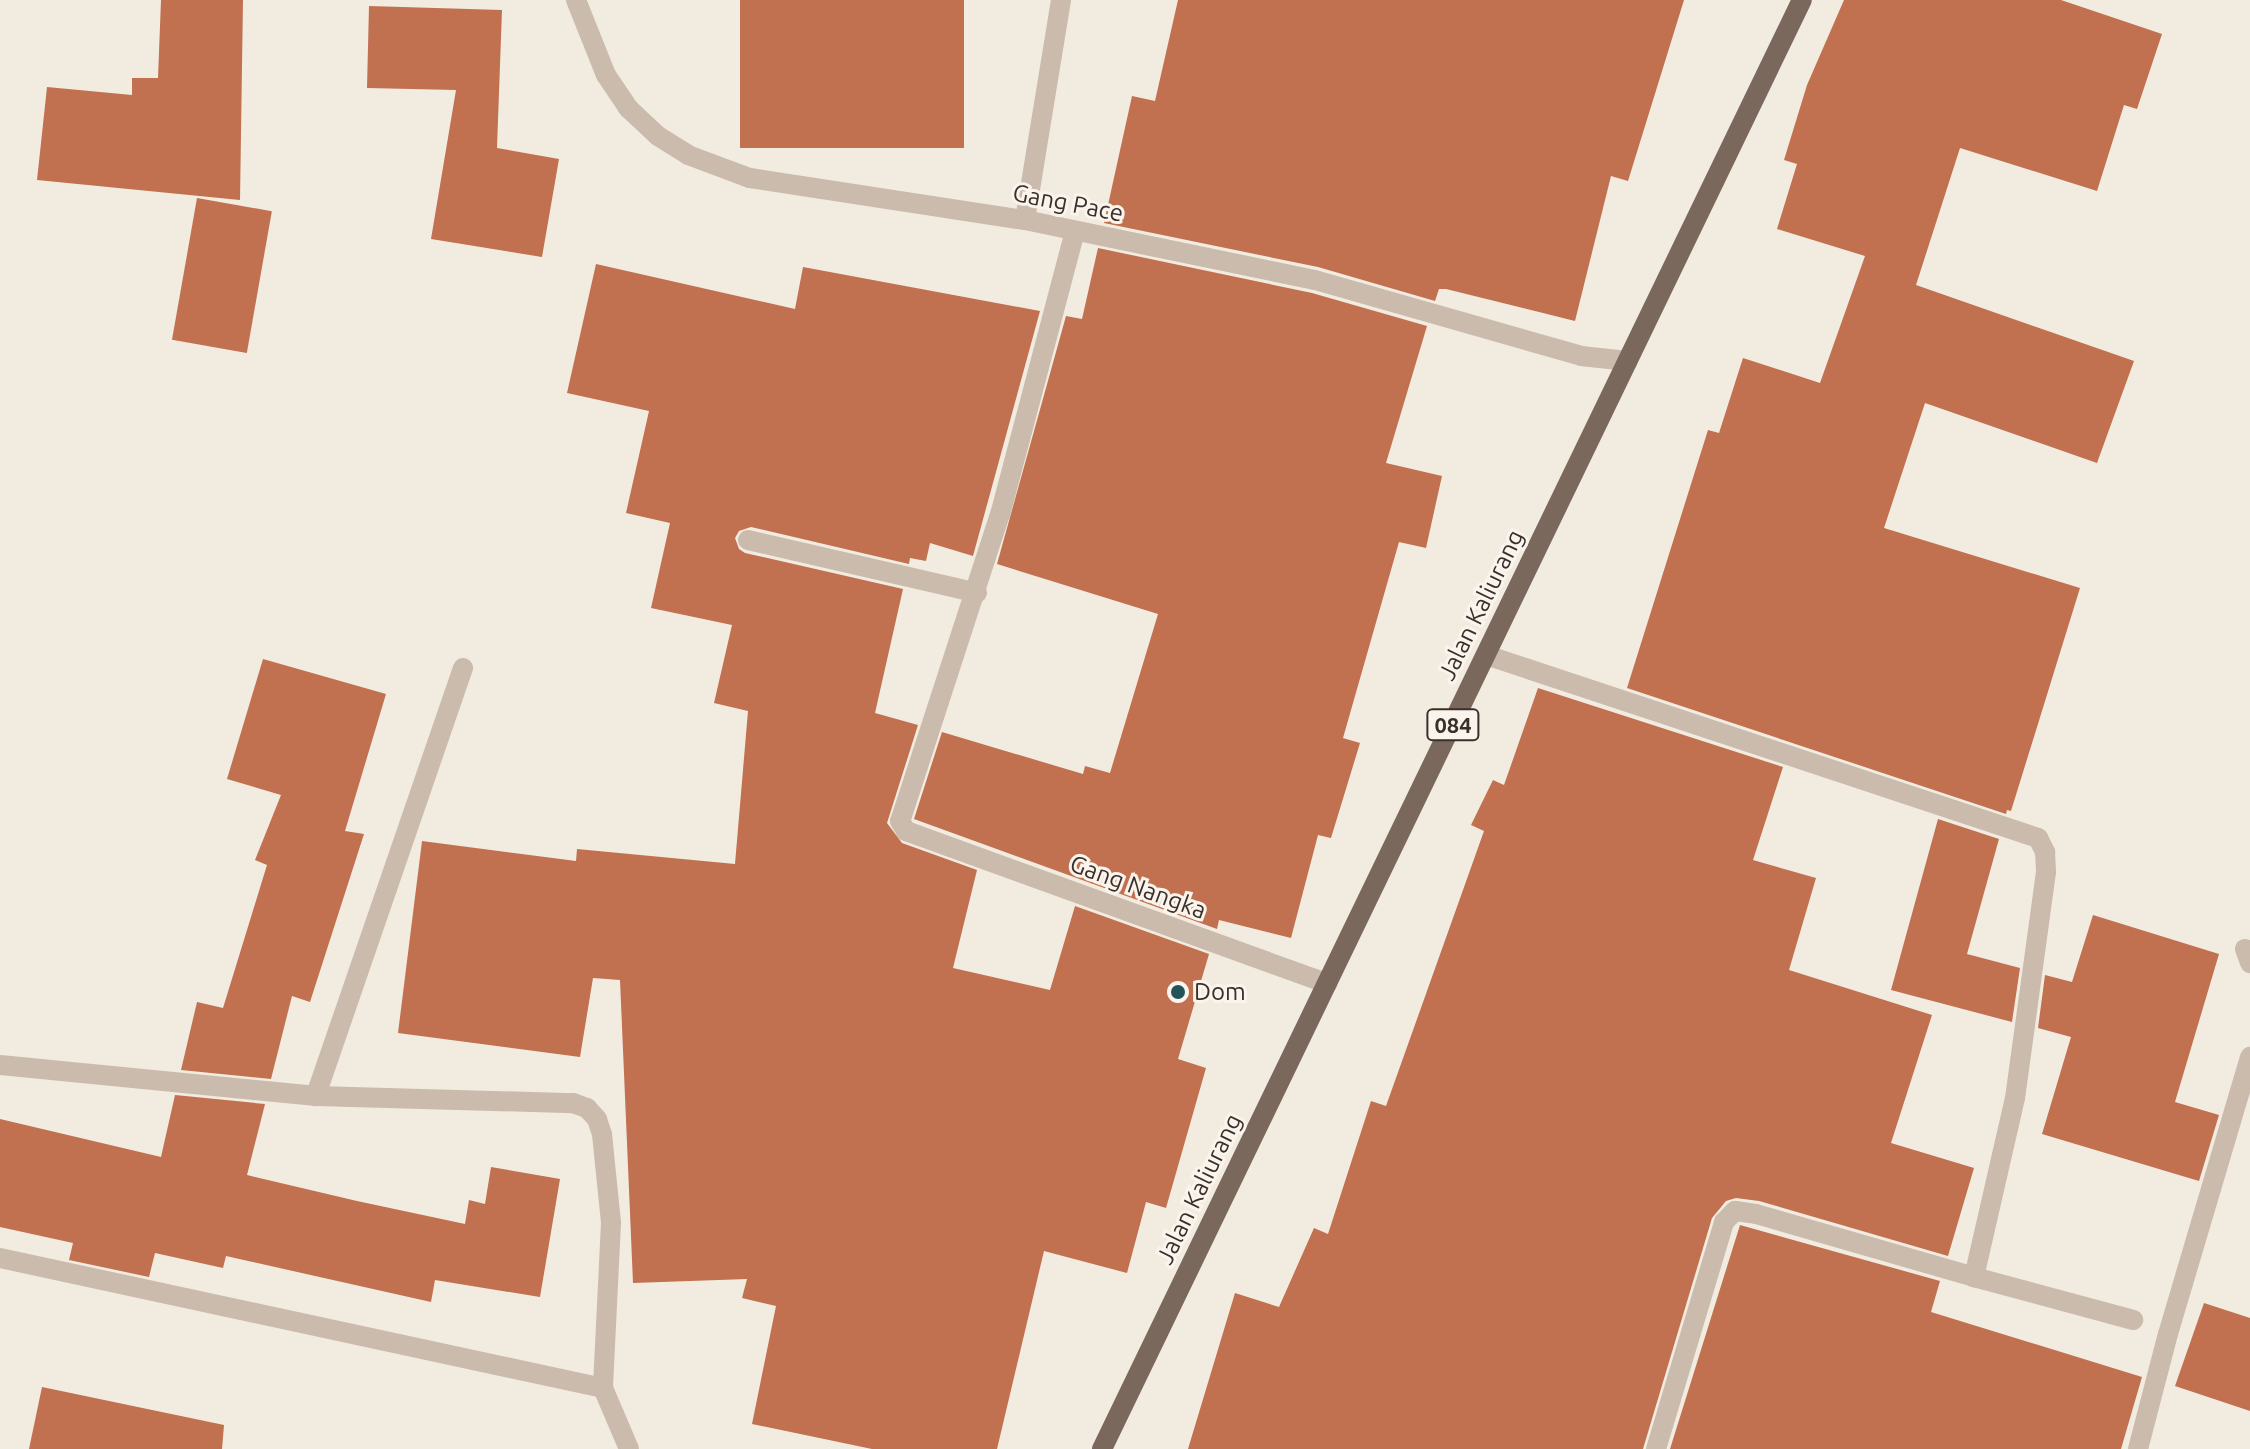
<!DOCTYPE html>
<style>
body{margin:0}
#map{position:relative;width:2250px;height:1449px;overflow:hidden;background:#f2ebe0;font-family:Ubuntu,sans-serif}
div>[style]{position:absolute}
.building>*{inset:0;background:#c17050;transform-origin:0 0}
.service>*{height:20px;margin:-10px;padding:0 10px;transform-origin:10px;border-radius:10px;background:#cabbac}
.minor>*{height:20px;margin:-10px;padding:0 10px;transform-origin:10px;border-radius:10px;background:#cabbac}
.primary>*{height:20px;margin:-10px;padding:0 10px;transform-origin:10px;border-radius:10px;background:#7a685d}
.dots>*{width:22px;height:22px;translate:-50% -50%;box-sizing:border-box;border:4px solid #faf4ed;border-radius:50%}
span{translate:-50% -50%;white-space:nowrap;text-align:center;line-height:1.15;-webkit-text-stroke:6px #faf4ed;paint-order:stroke}
.shield-label span{padding:2px 6px;background:#faf4ed;border:2px solid;border-radius:6px;-webkit-text-stroke-width:0}
.shield-label{font-size:22px;color:#39302b;font-weight:700}
.street-label{font-size:24px;color:#39302b}
.poi-label{font-size:24px;color:#39302b}
.left{translate:0 -50%;text-align:left}
</style>
<div id="map">
<div class="building">
<div style="clip-path:polygon(161px 0,243px 0,240px 200px,37px 180px,47px 87px,132px 95px,132px 78px,158px 78px)"></div>
<div style="left:740px;top:0;width:224px;height:148px"></div>
<div style="clip-path:polygon(1178px 0,1684px 0,1628px 181px,1611px 176px,1575px 321px,1446px 289px,1439px 289px,1435px 301px,1318px 267px,1104px 223px,1132px 96px,1155px 101px)"></div>
<div style="clip-path:polygon(1844px 0,2061px 0,2162px 34px,2137px 109px,2124px 105px,2097px 191px,1960px 148px,1916px 285px,2134px 361px,2097px 463px,1925px 403px,1884px 528px,2080px 588px,2011px 811px,2007px 810px,2006px 814px,1627px 688px,1708px 430px,1719px 433px,1743px 358px,1820px 383px,1865px 256px,1777px 229px,1797px 164px,1784px 160px,1807px 85px)"></div>
<div style="clip-path:polygon(369px 6px,502px 10px,497px 148px,559px 159px,542px 257px,431px 239px,456px 90px,367px 88px)"></div>
<div style="left:197px;top:198px;width:76px;height:144px;rotate:10deg"></div>
<div style="clip-path:polygon(1098px 248px,1312px 293px,1427px 326px,1386px 463px,1442px 476px,1426px 548px,1399px 542px,1343px 738px,1360px 743px,1331px 838px,1318px 835px,1291px 938px,1219px 920px,1217px 929px,914px 819px,942px 732px,1083px 774px,1085px 766px,1110px 773px,1158px 614px,997px 564px,1066px 316px,1082px 319px)"></div>
<div style="clip-path:polygon(596px 264px,795px 309px,803px 267px,1040px 311px,973px 556px,930px 543px,926px 561px,910px 558px,909px 564px,751px 527px,739px 531px,735px 538px,739px 549px,745px 553px,903px 589px,875px 713px,918px 725px,887px 823px,902px 843px,977px 870px,953px 968px,1050px 990px,1075px 906px,1209px 954px,1178px 1059px,1206px 1068px,1166px 1208px,1146px 1202px,1127px 1273px,1044px 1251px,997px 1449px,872px 1449px,752px 1424px,776px 1306px,742px 1298px,747px 1279px,633px 1283px,620px 980px,593px 978px,580px 1057px,398px 1033px,422px 841px,576px 861px,577px 849px,735px 864px,748px 711px,714px 703px,732px 625px,651px 608px,670px 523px,626px 513px,649px 411px,567px 393px)"></div>
<div style="clip-path:polygon(263px 659px,386px 694px,345px 831px,364px 834px,310px 1002px,292px 996px,271px 1079px,181px 1070px,197px 1002px,223px 1008px,267px 865px,255px 860px,281px 795px,227px 779px)"></div>
<div style="clip-path:polygon(1538px 688px,1783px 767px,1753px 860px,1816px 878px,1789px 970px,1932px 1015px,1891px 1143px,1974px 1168px,1948px 1256px,1759px 1201px,1736px 1198px,1726px 1201px,1712px 1218px,1643px 1449px,1188px 1449px,1235px 1293px,1279px 1307px,1314px 1228px,1328px 1234px,1371px 1101px,1386px 1106px,1484px 831px,1471px 825px,1493px 780px,1504px 785px)"></div>
<div style="clip-path:polygon(1938px 819px,1999px 839px,1967px 954px,2020px 968px,2012px 1022px,1891px 990px)"></div>
<div style="clip-path:polygon(2093px 915px,2219px 954px,2175px 1102px,2219px 1115px,2199px 1181px,2042px 1134px,2071px 1037px,2038px 1028px,2045px 975px,2072px 982px)"></div>
<div style="clip-path:polygon(175px 1095px,265px 1104px,247px 1175px,357px 1201px,465px 1224px,469px 1200px,485px 1204px,491px 1167px,560px 1179px,540px 1297px,435px 1280px,431px 1302px,226px 1256px,223px 1268px,155px 1253px,149px 1277px,69px 1260px,73px 1243px,0 1227px,0 1119px,161px 1157px)"></div>
<div style="clip-path:polygon(1740px 1225px,1940px 1281px,1931px 1312px,2142px 1377px,2121px 1449px,1670px 1449px)"></div>
<div style="clip-path:polygon(2204px 1303px,2250px 1318px,2250px 1411px,2175px 1386px)"></div>
<div style="clip-path:polygon(42px 1387px,224px 1425px,222px 1449px,29px 1449px)"></div>
</div>
<div class="service">
<div style="left:748px;top:540px;width:235px;rotate:13deg"></div>
<div style="left:2245px;top:949px;width:15px;rotate:70deg"></div>
<div style="left:2168px;top:1334px;width:289px;rotate:-73.5deg"></div>
</div>
<div class="minor">
<div style="left:576px;top:0;width:81px;rotate:68.2deg"></div>
<div style="left:606px;top:75px;width:40px;rotate:56deg"></div>
<div style="left:628px;top:108px;width:41px;rotate:43deg"></div>
<div style="left:658px;top:136px;width:36px;rotate:32deg"></div>
<div style="left:688px;top:155px;width:66px;rotate:20.4deg"></div>
<div style="left:750px;top:178px;width:278px;rotate:8.7deg"></div>
<div style="left:1025px;top:220px;width:296px;rotate:11.7deg"></div>
<div style="left:1315px;top:280px;width:277px;rotate:15.9deg"></div>
<div style="left:1581px;top:356px;width:47px;rotate:6.1deg"></div>
<div style="left:1025px;top:220px;width:223px;rotate:-80.7deg"></div>
<div style="left:1075px;top:231px;width:293px;rotate:104.8deg"></div>
<div style="left:1000px;top:514px;width:323px;rotate:108deg"></div>
<div style="left:900px;top:821px;width:12px;rotate:59deg"></div>
<div style="left:906px;top:831px;width:448px;rotate:19.9deg"></div>
<div style="left:1486px;top:655px;width:582px;rotate:18.34deg"></div>
<div style="left:2038px;top:838px;width:16px;rotate:63deg"></div>
<div style="left:2045px;top:852px;width:20px;rotate:87deg"></div>
<div style="left:2046px;top:872px;width:228px;rotate:97.8deg"></div>
<div style="left:2015px;top:1098px;width:184px;rotate:102.9deg"></div>
<div style="left:1974px;top:1277px;width:165px;rotate:15.1deg"></div>
<div style="left:463px;top:668px;width:453px;rotate:109deg"></div>
<div style="left:316px;top:1096px;width:257px;rotate:1.6deg"></div>
<div style="left:573px;top:1103px;width:15px;rotate:20deg"></div>
<div style="left:587px;top:1108px;width:15px;rotate:48deg"></div>
<div style="left:597px;top:1119px;width:16px;rotate:72deg"></div>
<div style="left:602px;top:1134px;width:89px;rotate:84.2deg"></div>
<div style="left:611px;top:1223px;width:165px;rotate:92.8deg"></div>
<div style="left:603px;top:1388px;width:66px;rotate:66.9deg"></div>
<div style="left:0;top:1065px;width:318px;rotate:5.6deg"></div>
<div style="left:0;top:1258px;width:617px;rotate:12.17deg"></div>
<div style="left:1656px;top:1449px;width:237px;rotate:-73.3deg"></div>
<div style="left:1724px;top:1222px;width:16px;rotate:-45deg"></div>
<div style="left:1735px;top:1211px;width:21px;rotate:8deg"></div>
<div style="left:1756px;top:1214px;width:227px;rotate:16.1deg"></div>
<div style="left:2138px;top:1449px;width:119px;rotate:-75.4deg"></div>
</div>
<div class="primary">
<div style="left:1102px;top:1449px;width:1609px;rotate:-64.22deg"></div>
</div>
<div class="dots">
<div style="left:1178px;top:992px;background:#225359"></div>
</div>
<div class="shield-label">
<span style="left:1453px;top:725px">084</span>
</div>
<div class="street-label">
<span style="left:1068px;top:203px;rotate:11deg">Gang Pace</span>
<span style="left:1481px;top:605px;rotate:-64deg">Jalan Kaliurang</span>
<span style="left:1138px;top:887px;rotate:20deg">Gang Nangka</span>
<span style="left:1199px;top:1189px;rotate:-64deg">Jalan Kaliurang</span>
</div>
<div class="poi-label">
<span class="left" style="left:1194px;top:992px">Dom</span>
</div>
</div>
